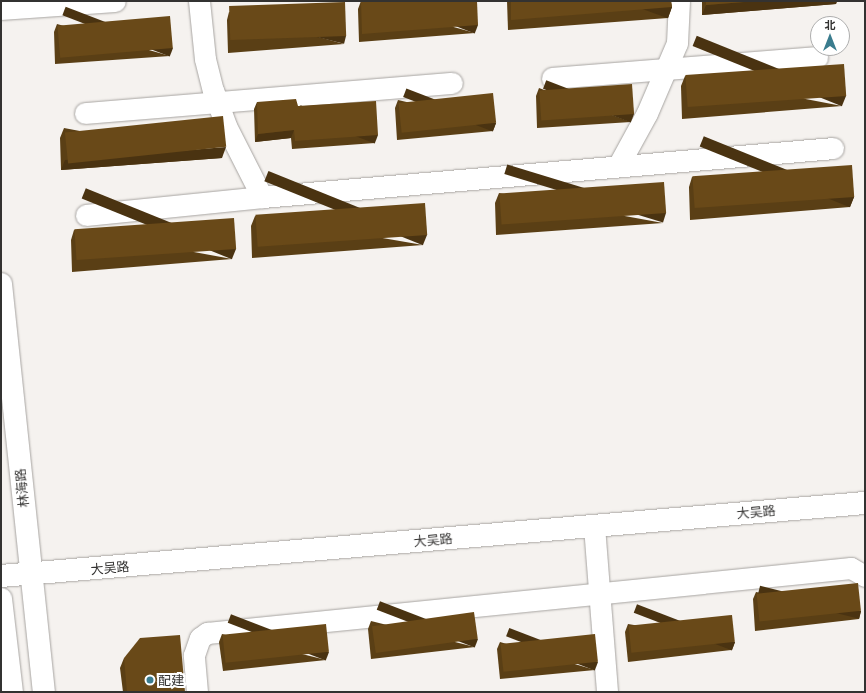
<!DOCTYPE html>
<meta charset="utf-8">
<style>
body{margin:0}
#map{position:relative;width:866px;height:693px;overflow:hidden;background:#f5f2ef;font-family:Quicksand,"Noto Sans SC",sans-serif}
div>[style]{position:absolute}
.roads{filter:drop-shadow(0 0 1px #a7a4a1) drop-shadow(0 0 1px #a7a4a1)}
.street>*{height:21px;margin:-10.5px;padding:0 10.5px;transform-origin:10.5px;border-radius:10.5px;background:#fff}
.secondary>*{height:22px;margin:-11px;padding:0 11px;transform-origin:11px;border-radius:11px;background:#fff}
.wall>*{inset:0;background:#5a3f15}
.shaded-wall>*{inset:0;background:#4a3311;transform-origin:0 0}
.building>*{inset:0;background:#694918;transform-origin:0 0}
.dots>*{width:11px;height:11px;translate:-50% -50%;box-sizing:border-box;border:2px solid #fff;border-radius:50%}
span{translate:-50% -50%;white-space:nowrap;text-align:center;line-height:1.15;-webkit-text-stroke:4px #fff;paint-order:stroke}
.street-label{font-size:13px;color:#333231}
.poi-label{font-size:13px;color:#333231}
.left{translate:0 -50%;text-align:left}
.frame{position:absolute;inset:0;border:2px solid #333231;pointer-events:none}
.north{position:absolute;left:810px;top:16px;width:40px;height:40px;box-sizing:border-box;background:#fff;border:1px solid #adadad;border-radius:50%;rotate:0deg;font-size:11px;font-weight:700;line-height:16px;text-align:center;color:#333231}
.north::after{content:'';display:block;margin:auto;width:14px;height:18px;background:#3a7c8e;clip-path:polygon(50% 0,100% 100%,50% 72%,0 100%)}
</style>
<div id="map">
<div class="roads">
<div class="street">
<div style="left:199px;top:1px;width:58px;rotate:84.1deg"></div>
<div style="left:205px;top:59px;width:32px;rotate:76deg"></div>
<div style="left:213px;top:90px;width:38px;rotate:70deg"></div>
<div style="left:226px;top:126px;width:80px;rotate:63.1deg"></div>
<div style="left:1px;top:9px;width:114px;rotate:-4deg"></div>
<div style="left:552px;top:78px;width:266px;rotate:-4.5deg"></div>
<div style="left:85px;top:113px;width:368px;rotate:-4.7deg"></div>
<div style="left:618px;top:166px;width:60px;rotate:-61.3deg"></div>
<div style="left:647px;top:113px;width:76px;rotate:-66.8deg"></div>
<div style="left:677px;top:43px;width:42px;rotate:-87.3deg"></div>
<div style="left:86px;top:215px;width:177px;rotate:-5.8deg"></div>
<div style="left:262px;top:197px;width:573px;rotate:-4.9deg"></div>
<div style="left:594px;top:526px;width:167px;rotate:85.5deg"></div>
<div style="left:197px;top:692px;width:37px;rotate:-95deg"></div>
<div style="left:194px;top:655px;width:18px;rotate:-71deg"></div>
<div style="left:200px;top:638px;width:9px;rotate:-36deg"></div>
<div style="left:207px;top:633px;width:647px;rotate:-5.76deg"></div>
<div style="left:851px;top:568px;width:16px;rotate:30deg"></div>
</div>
<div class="secondary">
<div style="left:1px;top:284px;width:410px;rotate:84deg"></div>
<div style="left:1px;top:576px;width:867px;rotate:-4.83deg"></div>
<div style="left:1px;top:599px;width:94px;rotate:83.3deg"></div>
</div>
</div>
<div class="wall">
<div style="clip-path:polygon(361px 1px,475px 33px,359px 42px,358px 9px)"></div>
<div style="clip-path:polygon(507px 1px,671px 1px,672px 7px,668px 18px,508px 30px)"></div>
<div style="clip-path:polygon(702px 1px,837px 1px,836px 4px,702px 15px)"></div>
<div style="clip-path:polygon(229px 12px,344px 44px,228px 53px,227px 20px)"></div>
<div style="clip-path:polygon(57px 24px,170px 56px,55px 64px,54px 32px)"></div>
<div style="clip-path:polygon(685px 76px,842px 106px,682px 119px,681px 86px)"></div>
<div style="clip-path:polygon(539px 88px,631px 122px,537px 128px,536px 96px)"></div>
<div style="clip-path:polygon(398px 100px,496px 123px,493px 131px,397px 140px,395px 108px)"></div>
<div style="clip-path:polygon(257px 102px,298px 106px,375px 143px,292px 149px,291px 138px,255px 142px,254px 109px)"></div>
<div style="clip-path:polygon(64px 128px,222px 158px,61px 170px,60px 138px)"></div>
<div style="clip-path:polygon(692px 177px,854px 197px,850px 207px,690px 220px,689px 187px)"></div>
<div style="clip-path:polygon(499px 193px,663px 223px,496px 235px,495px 203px)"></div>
<div style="clip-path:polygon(255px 216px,423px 245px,252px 258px,251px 226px)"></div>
<div style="clip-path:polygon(74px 230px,232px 259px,72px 272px,71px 240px)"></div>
<div style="clip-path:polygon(756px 592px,861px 611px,859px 619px,755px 631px,753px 599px)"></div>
<div style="clip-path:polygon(371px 621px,475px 647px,371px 659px,368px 629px)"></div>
<div style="clip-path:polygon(628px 624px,735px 642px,732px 650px,628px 662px,625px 632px)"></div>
<div style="clip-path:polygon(222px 634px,326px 660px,223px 671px,219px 642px)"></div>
<div style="clip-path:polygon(500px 642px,595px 670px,500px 679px,497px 649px)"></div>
<div style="clip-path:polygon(124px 658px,185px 692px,123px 692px,120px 668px)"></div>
</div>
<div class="shaded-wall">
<div style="clip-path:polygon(757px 1px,837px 1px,836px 4px,702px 15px,706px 5px)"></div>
<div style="left:672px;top:7px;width:12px;height:162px;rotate:110deg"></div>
<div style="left:478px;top:25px;width:9px;height:116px;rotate:111deg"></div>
<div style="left:346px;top:36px;width:8px;height:115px;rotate:104deg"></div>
<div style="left:173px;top:48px;width:9px;height:115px;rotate:111deg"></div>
<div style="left:846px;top:96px;width:11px;height:161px;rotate:112deg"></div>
<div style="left:634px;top:114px;width:9px;height:94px;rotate:111deg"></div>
<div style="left:496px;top:123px;width:9px;height:96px;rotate:111deg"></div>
<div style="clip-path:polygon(294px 130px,291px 138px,255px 142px,258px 134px)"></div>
<div style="left:378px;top:135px;width:9px;height:83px;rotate:111deg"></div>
<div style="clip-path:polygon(226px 147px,222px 158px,61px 170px,65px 160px)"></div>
<div style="left:854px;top:197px;width:11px;height:162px;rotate:112deg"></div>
<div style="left:666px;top:213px;width:10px;height:166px;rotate:107deg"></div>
<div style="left:427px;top:235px;width:11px;height:171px;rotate:112deg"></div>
<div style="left:236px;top:249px;width:11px;height:162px;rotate:112deg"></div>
<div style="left:861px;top:611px;width:8px;height:104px;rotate:104deg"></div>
<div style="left:478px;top:639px;width:9px;height:105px;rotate:111deg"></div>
<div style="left:735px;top:642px;width:9px;height:105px;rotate:111deg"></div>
<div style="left:329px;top:652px;width:9px;height:105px;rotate:111deg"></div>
<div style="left:598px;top:662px;width:9px;height:95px;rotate:111deg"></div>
</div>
<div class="building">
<div style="clip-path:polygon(361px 1px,477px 1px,478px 25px,362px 34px)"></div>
<div style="clip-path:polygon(511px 1px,671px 1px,672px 7px,511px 20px)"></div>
<div style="clip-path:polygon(706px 1px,757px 1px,706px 5px)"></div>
<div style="left:345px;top:2px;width:34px;height:116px;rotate:88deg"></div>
<div style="left:170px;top:16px;width:32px;height:113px;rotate:85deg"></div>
<div style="left:844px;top:64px;width:32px;height:159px;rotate:86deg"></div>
<div style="left:632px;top:84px;width:30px;height:93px;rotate:86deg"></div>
<div style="left:493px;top:93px;width:30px;height:95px;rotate:84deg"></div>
<div style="clip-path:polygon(296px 99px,298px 106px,376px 101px,378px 135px,295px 141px,294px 130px,258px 134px,257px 102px)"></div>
<div style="left:223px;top:116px;width:31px;height:159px;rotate:84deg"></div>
<div style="left:852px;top:165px;width:32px;height:160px;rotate:86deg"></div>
<div style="left:664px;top:182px;width:31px;height:165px;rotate:86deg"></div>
<div style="left:425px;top:203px;width:32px;height:170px;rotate:86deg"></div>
<div style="left:234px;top:218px;width:31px;height:160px;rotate:86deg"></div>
<div style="left:858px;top:583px;width:28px;height:102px;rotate:84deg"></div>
<div style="left:474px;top:612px;width:27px;height:103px;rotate:82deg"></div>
<div style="left:732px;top:615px;width:27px;height:104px;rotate:84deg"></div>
<div style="left:326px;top:624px;width:28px;height:104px;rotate:84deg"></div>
<div style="left:595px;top:634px;width:28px;height:95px;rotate:84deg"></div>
<div style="clip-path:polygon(180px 635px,185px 692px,127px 692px,124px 658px,140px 638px)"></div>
</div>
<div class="dots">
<div style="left:150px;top:680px;background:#3a7c8e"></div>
</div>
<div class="street-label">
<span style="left:22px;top:488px;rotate:-96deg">林海路</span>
<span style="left:756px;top:512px;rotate:-5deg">大吴路</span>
<span style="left:433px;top:540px;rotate:-5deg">大吴路</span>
<span style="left:110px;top:568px;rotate:-5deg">大吴路</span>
</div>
<div class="poi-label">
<span class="left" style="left:158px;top:680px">配建</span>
</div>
<div class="frame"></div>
<div class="north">北</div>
</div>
